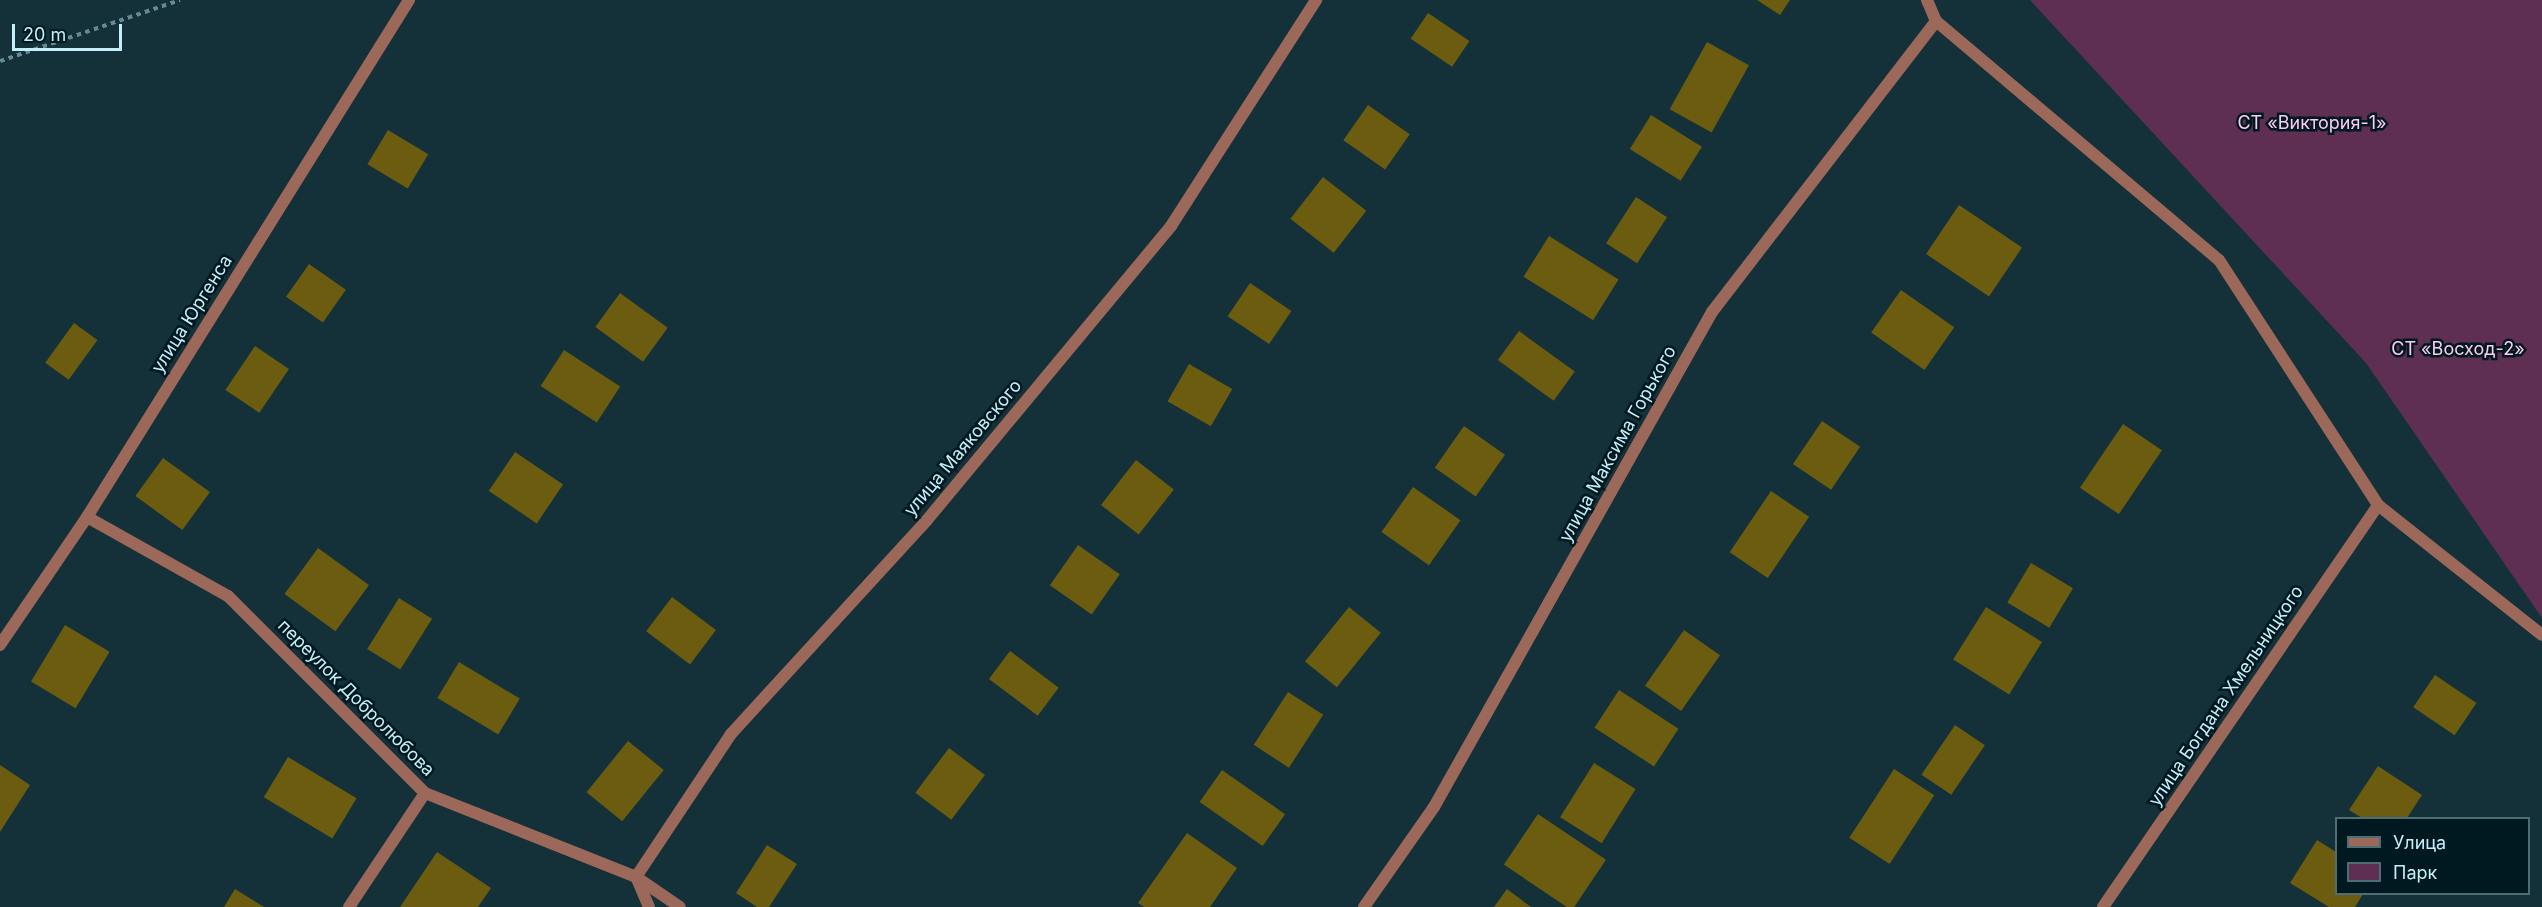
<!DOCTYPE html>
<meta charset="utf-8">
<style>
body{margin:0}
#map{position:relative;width:2542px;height:907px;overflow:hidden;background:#143038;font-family:Inter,sans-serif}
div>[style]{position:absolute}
.green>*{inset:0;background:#5e2f53}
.building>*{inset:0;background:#6b5c0f;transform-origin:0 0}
.path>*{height:4px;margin-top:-2px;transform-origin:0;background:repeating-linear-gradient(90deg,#678993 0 4.5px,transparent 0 9px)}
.minor>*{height:12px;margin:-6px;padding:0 6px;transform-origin:6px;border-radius:6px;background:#9b6859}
span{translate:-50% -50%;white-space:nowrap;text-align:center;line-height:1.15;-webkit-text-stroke:5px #00181f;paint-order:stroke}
.park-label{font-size:18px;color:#fecaee}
.street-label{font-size:18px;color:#c4eefa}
.legend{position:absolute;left:2335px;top:817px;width:195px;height:78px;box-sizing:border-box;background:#00181f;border:2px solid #4e6e77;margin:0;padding:8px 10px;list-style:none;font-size:18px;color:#c4eefa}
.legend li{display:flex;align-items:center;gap:12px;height:30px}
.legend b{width:30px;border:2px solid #4e6e77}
.scale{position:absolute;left:12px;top:24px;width:110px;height:27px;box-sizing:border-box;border:3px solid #c4eefa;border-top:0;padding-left:8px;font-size:18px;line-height:21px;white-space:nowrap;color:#c4eefa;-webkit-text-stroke:4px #00181f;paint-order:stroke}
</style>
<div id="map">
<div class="green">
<div style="clip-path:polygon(2030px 0,2542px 0,2542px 618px,2366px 363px)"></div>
</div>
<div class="building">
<div style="clip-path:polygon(1757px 0,1790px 0,1780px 15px)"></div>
<div style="left:1428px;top:13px;width:50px;height:31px;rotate:34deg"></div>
<div style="left:1707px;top:42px;width:48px;height:77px;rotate:29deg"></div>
<div style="left:1368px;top:105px;width:51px;height:43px;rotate:35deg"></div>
<div style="left:1651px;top:115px;width:60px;height:40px;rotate:32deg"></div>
<div style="left:388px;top:130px;width:47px;height:40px;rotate:31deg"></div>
<div style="left:1323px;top:177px;width:55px;height:53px;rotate:38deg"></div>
<div style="left:1636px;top:197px;width:37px;height:55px;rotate:33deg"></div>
<div style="left:1959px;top:205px;width:76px;height:59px;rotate:34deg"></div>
<div style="left:1549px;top:236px;width:82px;height:48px;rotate:32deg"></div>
<div style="left:309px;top:264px;width:45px;height:40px;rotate:35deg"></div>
<div style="left:1250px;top:283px;width:50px;height:40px;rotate:34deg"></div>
<div style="left:1901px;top:290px;width:65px;height:52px;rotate:35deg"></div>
<div style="left:620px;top:293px;width:59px;height:42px;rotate:36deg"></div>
<div style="left:74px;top:323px;width:29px;height:49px;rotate:36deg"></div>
<div style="left:1519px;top:331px;width:69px;height:36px;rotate:36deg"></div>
<div style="left:255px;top:346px;width:41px;height:53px;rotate:34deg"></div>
<div style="left:564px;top:350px;width:67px;height:43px;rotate:33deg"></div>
<div style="left:1189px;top:364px;width:50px;height:43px;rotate:30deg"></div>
<div style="left:1822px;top:421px;width:46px;height:52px;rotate:34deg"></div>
<div style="left:2123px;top:424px;width:47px;height:77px;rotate:34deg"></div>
<div style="left:1464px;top:426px;width:50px;height:51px;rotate:35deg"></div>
<div style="left:515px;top:452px;width:58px;height:47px;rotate:34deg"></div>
<div style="left:163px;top:458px;width:58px;height:47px;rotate:36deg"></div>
<div style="left:1136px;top:460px;width:48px;height:57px;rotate:38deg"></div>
<div style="left:1413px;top:487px;width:58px;height:55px;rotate:35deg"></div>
<div style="left:1771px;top:491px;width:46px;height:74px;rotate:34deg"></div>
<div style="left:1078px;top:545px;width:51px;height:49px;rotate:35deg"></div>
<div style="left:318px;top:548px;width:63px;height:57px;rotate:36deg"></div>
<div style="left:2031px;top:563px;width:49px;height:46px;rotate:31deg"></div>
<div style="left:672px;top:597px;width:55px;height:43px;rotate:37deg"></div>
<div style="left:399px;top:598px;width:39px;height:60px;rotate:32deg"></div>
<div style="left:1349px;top:607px;width:41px;height:70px;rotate:39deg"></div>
<div style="left:1986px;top:607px;width:66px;height:62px;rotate:32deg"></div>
<div style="left:65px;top:625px;width:52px;height:66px;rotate:31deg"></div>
<div style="left:1684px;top:630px;width:44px;height:68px;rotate:35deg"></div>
<div style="left:1010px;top:651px;width:61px;height:35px;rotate:37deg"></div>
<div style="left:459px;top:662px;width:71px;height:42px;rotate:31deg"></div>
<div style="left:2435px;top:675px;width:50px;height:39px;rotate:34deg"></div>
<div style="left:1619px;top:690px;width:71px;height:45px;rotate:33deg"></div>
<div style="left:1288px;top:692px;width:42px;height:63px;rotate:33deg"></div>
<div style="left:1955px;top:725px;width:36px;height:60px;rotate:34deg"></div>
<div style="left:628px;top:741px;width:46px;height:66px;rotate:39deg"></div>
<div style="left:949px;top:748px;width:45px;height:56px;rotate:37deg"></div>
<div style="left:288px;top:757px;width:80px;height:47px;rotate:31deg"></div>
<div style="left:1594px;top:763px;width:49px;height:64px;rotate:32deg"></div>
<div style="clip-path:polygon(0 765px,30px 785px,0 832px)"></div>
<div style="clip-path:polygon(2378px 766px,2422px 795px,2407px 818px,2362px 818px,2349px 810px)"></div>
<div style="left:1894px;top:769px;width:48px;height:82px;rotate:33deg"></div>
<div style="left:1222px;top:770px;width:77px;height:39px;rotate:35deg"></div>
<div style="left:1538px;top:814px;width:82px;height:61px;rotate:34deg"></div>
<div style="clip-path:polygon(1187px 833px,1237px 868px,1210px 907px,1144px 907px,1138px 903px)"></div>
<div style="clip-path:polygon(2317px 840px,2336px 852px,2336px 894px,2363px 894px,2355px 907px,2329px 907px,2290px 883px)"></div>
<div style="clip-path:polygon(767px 845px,797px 864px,769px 907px,757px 907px,736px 893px)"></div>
<div style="clip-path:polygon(437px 852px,491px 888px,478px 907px,400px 907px)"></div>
<div style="clip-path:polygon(235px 889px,264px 907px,224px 907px)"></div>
<div style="clip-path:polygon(1507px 889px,1531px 907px,1494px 907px)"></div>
</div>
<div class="path">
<div style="left:0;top:61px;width:190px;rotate:-18.7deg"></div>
</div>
<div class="minor">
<div style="left:1927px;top:0;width:23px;rotate:67deg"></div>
<div style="left:1936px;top:21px;width:370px;rotate:40.2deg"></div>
<div style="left:2219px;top:260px;width:292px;rotate:57deg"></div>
<div style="left:2378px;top:505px;width:209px;rotate:38.4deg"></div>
<div style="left:87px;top:517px;width:162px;rotate:29.3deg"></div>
<div style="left:228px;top:596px;width:279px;rotate:45deg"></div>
<div style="left:425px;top:793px;width:227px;rotate:21.7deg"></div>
<div style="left:636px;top:877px;width:53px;rotate:34.3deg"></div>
<div style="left:0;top:645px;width:155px;rotate:-55.8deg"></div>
<div style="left:87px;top:517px;width:609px;rotate:-58.08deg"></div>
<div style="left:349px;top:907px;width:137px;rotate:-56.3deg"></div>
<div style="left:649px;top:907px;width:33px;rotate:-113deg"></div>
<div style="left:636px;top:877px;width:172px;rotate:-56.4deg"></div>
<div style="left:731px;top:734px;width:290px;rotate:-47.5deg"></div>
<div style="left:927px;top:520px;width:382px;rotate:-50.3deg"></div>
<div style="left:1171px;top:226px;width:269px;rotate:-57.3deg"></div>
<div style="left:1364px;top:907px;width:122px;rotate:-55deg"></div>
<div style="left:1434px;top:807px;width:568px;rotate:-60.68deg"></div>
<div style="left:1712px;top:312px;width:367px;rotate:-52.4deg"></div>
<div style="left:2103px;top:907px;width:487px;rotate:-55.6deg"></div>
</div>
<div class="park-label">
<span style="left:2312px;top:123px">СТ «Виктория-1»</span>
<span style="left:2458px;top:349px">СТ «Восход-2»</span>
</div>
<div class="street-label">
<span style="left:192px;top:314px;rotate:-58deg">улица Юргенса</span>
<span style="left:1618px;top:444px;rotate:-61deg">улица Максима Горького</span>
<span style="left:963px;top:448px;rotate:-50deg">улица Маяковского</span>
<span style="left:2226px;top:696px;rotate:-56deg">улица Богдана Хмельницкого</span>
<span style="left:356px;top:698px;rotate:45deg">переулок Добролюбова</span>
</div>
<ul class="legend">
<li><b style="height:8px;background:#9b6859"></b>Улица</li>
<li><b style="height:16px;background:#5e2f53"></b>Парк</li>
</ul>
<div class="scale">20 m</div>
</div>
